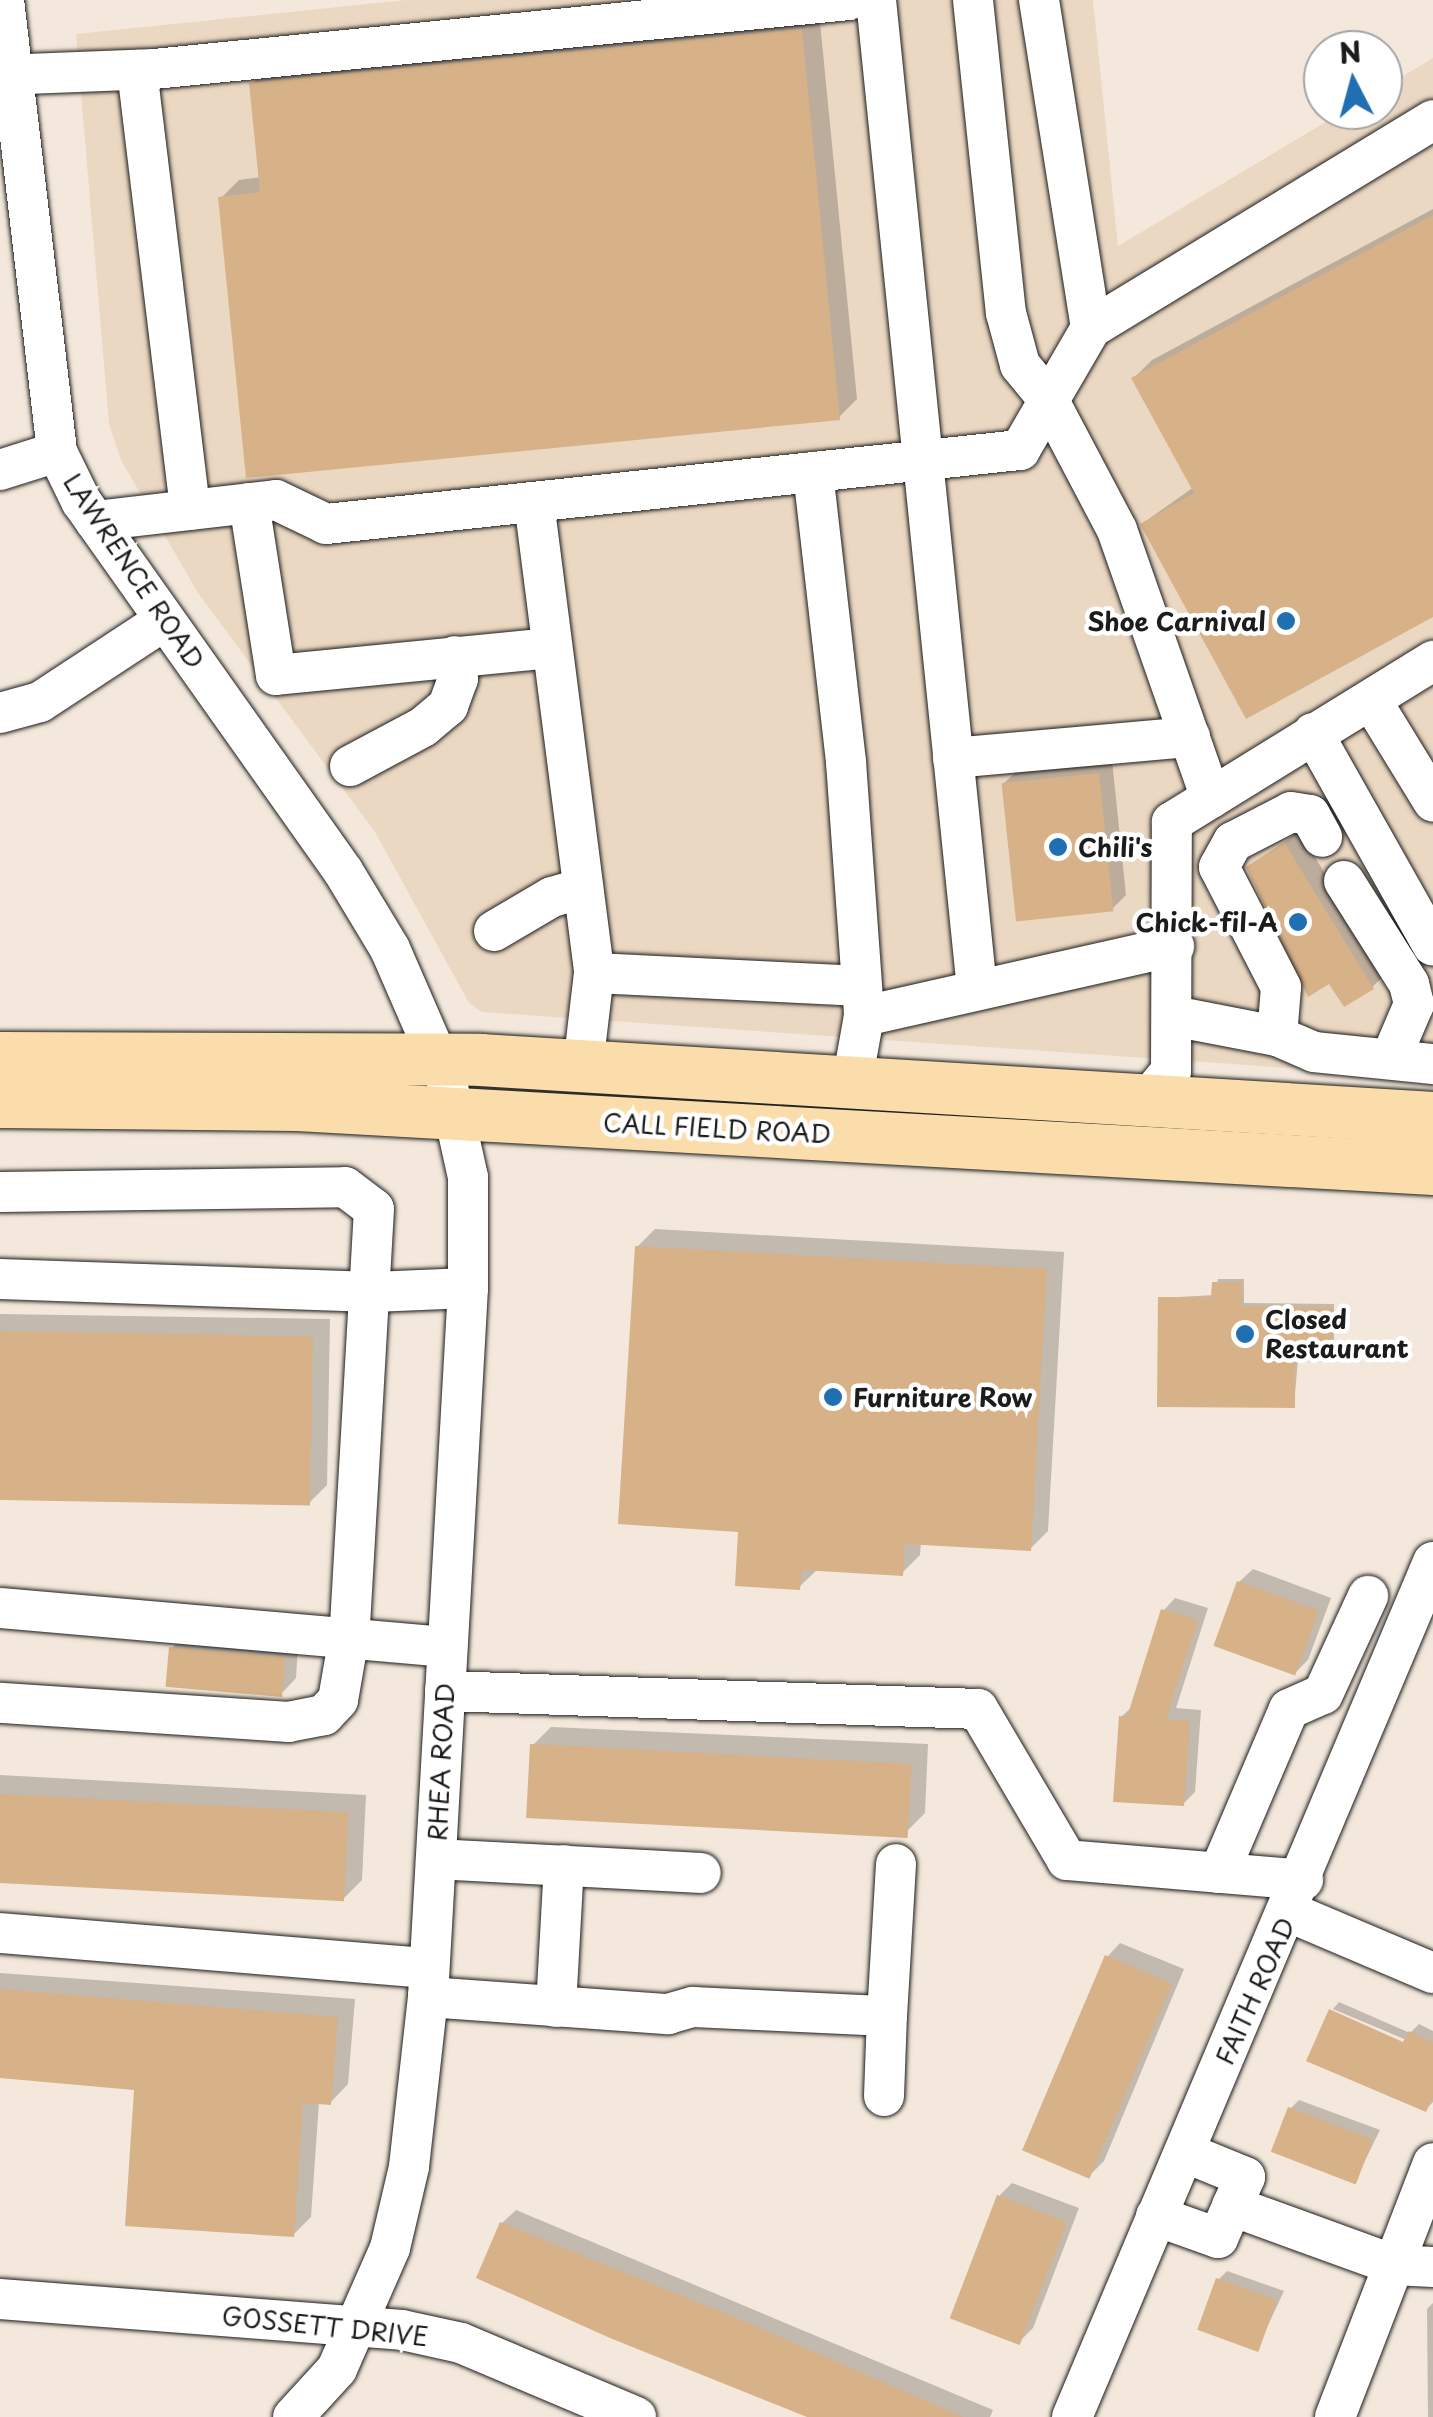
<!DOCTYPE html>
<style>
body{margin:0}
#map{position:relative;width:1433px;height:2417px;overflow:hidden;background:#f3e8db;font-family:"Playpen Sans",sans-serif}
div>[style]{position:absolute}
.built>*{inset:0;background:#ebd8c2}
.shadow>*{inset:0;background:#0003}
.building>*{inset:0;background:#d7b188;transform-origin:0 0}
.roads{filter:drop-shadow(0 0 2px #1c1c1c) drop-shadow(0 0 2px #1c1c1c)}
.minor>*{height:40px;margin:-20px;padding:0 20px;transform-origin:20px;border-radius:20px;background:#fff}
.major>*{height:52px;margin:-26px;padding:0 26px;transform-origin:26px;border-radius:26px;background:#fbddab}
.dots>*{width:28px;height:28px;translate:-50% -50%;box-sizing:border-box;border:5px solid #fff;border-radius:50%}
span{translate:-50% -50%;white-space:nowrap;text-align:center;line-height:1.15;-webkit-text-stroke:9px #fff;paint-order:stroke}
.street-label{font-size:25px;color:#1c1c1c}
.poi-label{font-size:25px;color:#1c1c1c;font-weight:700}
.right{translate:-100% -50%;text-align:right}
.left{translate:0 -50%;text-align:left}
.north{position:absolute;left:1303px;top:30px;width:100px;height:100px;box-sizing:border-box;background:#fff;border:2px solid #a4a4a4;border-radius:50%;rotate:354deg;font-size:28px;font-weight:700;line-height:40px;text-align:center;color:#1c1c1c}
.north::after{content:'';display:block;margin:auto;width:35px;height:45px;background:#1f6fb2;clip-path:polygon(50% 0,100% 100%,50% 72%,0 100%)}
</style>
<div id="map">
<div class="built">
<div style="clip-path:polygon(406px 0,1093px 0,1118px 246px,1346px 110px,1383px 110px,1383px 88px,1433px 58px,1433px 1078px,482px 1012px,469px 1003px,375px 832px,198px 593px,121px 460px,109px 424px,76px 34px)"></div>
</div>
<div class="shadow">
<div style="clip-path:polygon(819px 12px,857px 399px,839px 417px,221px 198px,239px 180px,261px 177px,252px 84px,270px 66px)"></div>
<div style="clip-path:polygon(1433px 209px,1433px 615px,1143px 523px,1194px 487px,1134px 378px,1152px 360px)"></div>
<div style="clip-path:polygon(1112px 760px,1126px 895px,1112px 909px,1004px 783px,1018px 770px)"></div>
<div style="clip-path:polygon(1299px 831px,1386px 974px,1372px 987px,1330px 980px,1249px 868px)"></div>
<div style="clip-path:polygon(655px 1229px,1064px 1252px,1048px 1531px,1030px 1549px,921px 1543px,920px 1555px,902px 1573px,818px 1569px,799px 1587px,741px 1529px,637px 1247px)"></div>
<div style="clip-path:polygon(1218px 1279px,1244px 1279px,1244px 1303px,1334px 1304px,1334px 1356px,1298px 1359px,1294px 1406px,1161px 1298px,1214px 1295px)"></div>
<div style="clip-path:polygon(0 1314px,330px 1319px,327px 1485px,309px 1503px,0 1498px)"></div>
<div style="clip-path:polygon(1253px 1569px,1331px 1598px,1308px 1660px,1294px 1674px,1239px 1582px)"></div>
<div style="clip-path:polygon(1175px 1598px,1208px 1608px,1176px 1708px,1201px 1710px,1195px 1792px,1183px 1804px,1121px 1717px,1134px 1705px,1164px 1610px)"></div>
<div style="clip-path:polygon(185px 1634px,298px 1644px,296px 1678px,283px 1692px,172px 1648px)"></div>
<div style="clip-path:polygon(551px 1727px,928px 1744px,925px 1813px,907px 1831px,533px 1745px)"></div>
<div style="clip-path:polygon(0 1775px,366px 1795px,362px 1880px,344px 1898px,0 1880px)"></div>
<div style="clip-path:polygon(1120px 1943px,1184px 1969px,1104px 2161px,1091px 2174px,1107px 1957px)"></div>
<div style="clip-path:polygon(0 1973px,355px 1999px,348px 2084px,330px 2103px,319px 2102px,311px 2217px,293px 2235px,137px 2088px,0 2073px)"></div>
<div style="clip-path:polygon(1339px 2002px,1410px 2033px,1419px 2024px,1433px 2031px,1433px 2102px,1426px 2109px,1416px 2044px,1333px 2009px)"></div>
<div style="clip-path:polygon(1299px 2100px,1380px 2130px,1355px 2181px,1290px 2109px)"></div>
<div style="clip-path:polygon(1012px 2183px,1079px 2208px,1033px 2328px,1019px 2342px,999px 2196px)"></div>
<div style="clip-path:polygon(516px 2210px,993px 2410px,990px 2417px,812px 2417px,502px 2223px)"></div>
<div style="clip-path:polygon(1227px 2271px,1284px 2291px,1257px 2349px,1218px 2280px)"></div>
<div style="clip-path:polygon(1433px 2303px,1433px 2417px,1428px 2417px,1427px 2309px)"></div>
</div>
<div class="building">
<div style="clip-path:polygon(802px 29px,840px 420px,246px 478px,218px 197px,260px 192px,249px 83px)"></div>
<div style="clip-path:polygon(1433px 215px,1433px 617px,1246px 719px,1140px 524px,1194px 493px,1131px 378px)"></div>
<div style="left:1099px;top:773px;width:139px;height:98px;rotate:84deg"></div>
<div style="clip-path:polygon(1284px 842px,1374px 989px,1344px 1007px,1329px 984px,1308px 997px,1246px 867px)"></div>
<div style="clip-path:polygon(635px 1246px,1047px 1269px,1031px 1551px,905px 1544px,903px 1576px,802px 1570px,800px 1590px,735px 1586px,738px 1532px,618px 1524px)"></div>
<div style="clip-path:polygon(1212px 1282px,1242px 1282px,1242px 1306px,1332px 1307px,1331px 1362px,1295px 1361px,1295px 1408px,1157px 1407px,1158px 1297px,1211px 1297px)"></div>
<div style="left:0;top:1331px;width:313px;height:169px;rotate:1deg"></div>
<div style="left:1237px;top:1581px;width:87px;height:69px;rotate:20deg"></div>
<div style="clip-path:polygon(1161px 1609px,1198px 1620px,1166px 1719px,1190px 1721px,1184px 1806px,1113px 1802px,1119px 1716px,1127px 1717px)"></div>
<div style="left:169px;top:1647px;width:117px;height:40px;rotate:5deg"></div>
<div style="left:530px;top:1744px;width:382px;height:74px;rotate:3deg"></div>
<div style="left:0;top:1794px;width:349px;height:89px;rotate:3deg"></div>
<div style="left:1105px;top:1955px;width:73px;height:212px;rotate:23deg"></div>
<div style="clip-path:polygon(0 1989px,338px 2017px,331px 2105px,303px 2103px,294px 2237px,125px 2226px,134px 2090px,0 2078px)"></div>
<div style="clip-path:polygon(1329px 2009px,1403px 2042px,1409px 2031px,1433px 2043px,1433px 2098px,1426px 2112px,1306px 2061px)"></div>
<div style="left:1288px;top:2107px;width:91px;height:48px;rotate:21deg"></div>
<div style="left:997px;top:2195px;width:75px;height:132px;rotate:21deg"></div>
<div style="clip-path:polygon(500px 2222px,739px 2319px,963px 2417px,807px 2417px,610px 2338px,476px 2278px)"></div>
<div style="left:1216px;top:2278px;width:65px;height:55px;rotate:20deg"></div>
</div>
<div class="roads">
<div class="minor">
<div style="left:4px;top:0;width:455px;rotate:83.3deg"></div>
<div style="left:57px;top:452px;width:55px;rotate:63.9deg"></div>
<div style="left:81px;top:501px;width:453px;rotate:54.7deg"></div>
<div style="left:343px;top:871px;width:91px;rotate:58.9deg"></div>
<div style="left:390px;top:949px;width:141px;rotate:66.5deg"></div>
<div style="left:446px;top:1078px;width:101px;rotate:77.5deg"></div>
<div style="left:468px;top:1177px;width:111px;rotate:90deg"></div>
<div style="left:468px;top:1288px;width:710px;rotate:93.23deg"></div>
<div style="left:428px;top:1997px;width:171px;rotate:96.4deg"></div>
<div style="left:409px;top:2167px;width:83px;rotate:103.2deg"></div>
<div style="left:390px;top:2248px;width:132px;rotate:113.7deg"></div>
<div style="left:337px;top:2369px;width:65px;rotate:132.5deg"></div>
<div style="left:876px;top:0;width:995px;rotate:84.17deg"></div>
<div style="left:973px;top:0;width:315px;rotate:84deg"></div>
<div style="left:1006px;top:313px;width:54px;rotate:74.9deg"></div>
<div style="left:1020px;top:365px;width:44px;rotate:50.5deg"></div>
<div style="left:1048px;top:399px;width:148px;rotate:62.2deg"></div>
<div style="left:1117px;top:530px;width:284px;rotate:70.7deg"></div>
<div style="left:1039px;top:0;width:332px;rotate:81deg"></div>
<div style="left:137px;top:70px;width:443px;rotate:83.1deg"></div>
<div style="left:0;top:75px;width:154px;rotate:-2.2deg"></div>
<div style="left:154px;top:69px;width:698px;rotate:-5.67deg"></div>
<div style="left:0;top:470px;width:60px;rotate:-17.5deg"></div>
<div style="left:813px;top:472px;width:292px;rotate:83.5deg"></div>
<div style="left:846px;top:762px;width:255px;rotate:85.9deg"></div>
<div style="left:864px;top:1016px;width:68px;rotate:100.2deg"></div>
<div style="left:534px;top:502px;width:475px;rotate:82.7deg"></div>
<div style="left:594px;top:973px;width:94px;rotate:96.7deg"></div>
<div style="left:249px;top:503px;width:174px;rotate:81.1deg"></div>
<div style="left:276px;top:675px;width:277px;rotate:-5.6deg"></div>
<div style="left:95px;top:521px;width:182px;rotate:-6.6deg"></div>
<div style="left:276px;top:500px;width:55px;rotate:25.6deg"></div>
<div style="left:326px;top:524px;width:698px;rotate:-6.09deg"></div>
<div style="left:1020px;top:450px;width:141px;rotate:-59.8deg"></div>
<div style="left:1091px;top:328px;width:400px;rotate:-31.3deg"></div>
<div style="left:1371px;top:700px;width:119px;rotate:58.5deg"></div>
<div style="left:0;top:713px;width:41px;rotate:-15.4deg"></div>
<div style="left:40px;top:702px;width:149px;rotate:-33.3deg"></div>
<div style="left:1313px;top:733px;width:244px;rotate:60.6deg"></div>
<div style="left:953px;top:758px;width:238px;rotate:-5.1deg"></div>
<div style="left:350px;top:766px;width:83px;rotate:-28.1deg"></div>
<div style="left:423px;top:727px;width:33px;rotate:-40deg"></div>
<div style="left:448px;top:706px;width:29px;rotate:-70deg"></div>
<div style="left:458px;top:679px;width:23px;rotate:-97deg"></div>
<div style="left:1344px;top:881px;width:122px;rotate:57.7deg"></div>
<div style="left:1409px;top:984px;width:21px;rotate:76deg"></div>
<div style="left:1414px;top:1004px;width:59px;rotate:113.1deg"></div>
<div style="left:494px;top:931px;width:67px;rotate:-30.4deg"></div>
<div style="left:552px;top:897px;width:32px;rotate:-16deg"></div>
<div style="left:594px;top:973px;width:268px;rotate:2.8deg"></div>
<div style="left:864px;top:1016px;width:318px;rotate:-12.7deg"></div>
<div style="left:1173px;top:1016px;width:106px;rotate:10.9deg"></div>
<div style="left:1277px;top:1036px;width:40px;rotate:23.4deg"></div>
<div style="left:1314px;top:1052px;width:120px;rotate:5.8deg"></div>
<div style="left:1277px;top:1036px;width:49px;rotate:-85.3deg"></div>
<div style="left:1281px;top:987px;width:135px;rotate:-117.3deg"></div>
<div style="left:1219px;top:867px;width:29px;rotate:-61deg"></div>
<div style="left:1233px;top:842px;width:65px;rotate:-27.3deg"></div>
<div style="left:1291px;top:812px;width:19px;rotate:9deg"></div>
<div style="left:1310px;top:815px;width:25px;rotate:61deg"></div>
<div style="left:1146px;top:1101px;width:39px;rotate:-50deg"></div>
<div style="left:1171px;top:1071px;width:249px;rotate:-89.8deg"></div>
<div style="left:1172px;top:822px;width:307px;rotate:-31.7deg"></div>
<div style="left:0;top:1192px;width:345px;rotate:-0.8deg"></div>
<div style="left:345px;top:1187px;width:36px;rotate:37deg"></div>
<div style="left:374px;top:1209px;width:429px;rotate:93.3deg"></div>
<div style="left:349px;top:1637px;width:64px;rotate:99.9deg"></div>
<div style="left:338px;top:1700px;width:21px;rotate:133deg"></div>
<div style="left:324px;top:1715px;width:36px;rotate:169deg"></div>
<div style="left:289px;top:1722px;width:290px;rotate:-176.2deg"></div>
<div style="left:0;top:1279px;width:373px;rotate:2deg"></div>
<div style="left:373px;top:1292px;width:95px;rotate:-2.4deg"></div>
<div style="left:0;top:1608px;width:449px;rotate:5deg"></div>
<div style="left:445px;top:1691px;width:533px;rotate:1.93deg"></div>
<div style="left:978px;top:1709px;width:175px;rotate:59.5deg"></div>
<div style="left:1067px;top:1860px;width:237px;rotate:4.8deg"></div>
<div style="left:436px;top:1859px;width:265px;rotate:3deg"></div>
<div style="left:1219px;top:1873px;width:178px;rotate:-66.9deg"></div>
<div style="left:1289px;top:1709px;width:37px;rotate:-24deg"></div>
<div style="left:1323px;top:1694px;width:108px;rotate:-65.3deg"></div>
<div style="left:1289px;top:1912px;width:156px;rotate:23deg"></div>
<div style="left:0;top:1933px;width:430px;rotate:4.7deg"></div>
<div style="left:428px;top:1997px;width:241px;rotate:4.1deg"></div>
<div style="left:668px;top:2014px;width:26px;rotate:-16deg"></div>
<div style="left:693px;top:2007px;width:194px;rotate:2.7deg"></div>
<div style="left:887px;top:2016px;width:152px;rotate:-86.6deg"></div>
<div style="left:556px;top:2007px;width:142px;rotate:-86.8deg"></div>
<div style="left:884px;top:2096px;width:80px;rotate:-87.9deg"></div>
<div style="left:1184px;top:2152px;width:66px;rotate:22.3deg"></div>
<div style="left:1245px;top:2177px;width:32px;rotate:114deg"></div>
<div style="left:1232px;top:2206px;width:172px;rotate:20deg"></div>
<div style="left:1394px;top:2265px;width:39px;rotate:3deg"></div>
<div style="left:1156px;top:2216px;width:66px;rotate:19.5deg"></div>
<div style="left:1218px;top:2238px;width:35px;rotate:-66deg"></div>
<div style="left:0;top:2299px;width:403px;rotate:4.4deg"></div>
<div style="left:402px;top:2330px;width:60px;rotate:12.4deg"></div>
<div style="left:461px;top:2343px;width:190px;rotate:22.9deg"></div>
<div style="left:1072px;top:2417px;width:928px;rotate:-67.11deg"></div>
<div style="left:1335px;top:2417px;width:272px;rotate:-68.9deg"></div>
</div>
<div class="major">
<div style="left:0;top:1058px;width:480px;rotate:0.2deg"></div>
<div style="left:480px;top:1060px;width:955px;rotate:3.48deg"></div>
<div style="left:0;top:1102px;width:298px;rotate:0.6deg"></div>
<div style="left:298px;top:1105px;width:1137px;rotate:3.23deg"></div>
</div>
</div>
<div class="dots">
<div style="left:1286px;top:621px;background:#1f6fb2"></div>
<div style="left:1058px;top:847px;background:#1f6fb2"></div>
<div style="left:1298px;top:922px;background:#1f6fb2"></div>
<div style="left:1245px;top:1334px;background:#1f6fb2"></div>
<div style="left:833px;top:1397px;background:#1f6fb2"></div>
</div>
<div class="street-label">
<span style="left:134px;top:571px;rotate:56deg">LAWRENCE ROAD</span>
<span style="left:717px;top:1128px;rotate:3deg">CALL FIELD ROAD</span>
<span style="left:441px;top:1762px;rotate:-87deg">RHEA ROAD</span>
<span style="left:1255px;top:1991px;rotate:-66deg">FAITH ROAD</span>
<span style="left:325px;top:2326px;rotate:6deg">GOSSETT DRIVE</span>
</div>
<div class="poi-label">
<span class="right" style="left:1266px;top:621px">Shoe Carnival</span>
<span class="left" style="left:1078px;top:847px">Chili's</span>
<span class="right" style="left:1278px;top:922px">Chick-fil-A</span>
<span class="left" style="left:1265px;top:1334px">Closed<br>Restaurant</span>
<span class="left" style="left:853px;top:1397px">Furniture Row</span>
</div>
<div class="north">N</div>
</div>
